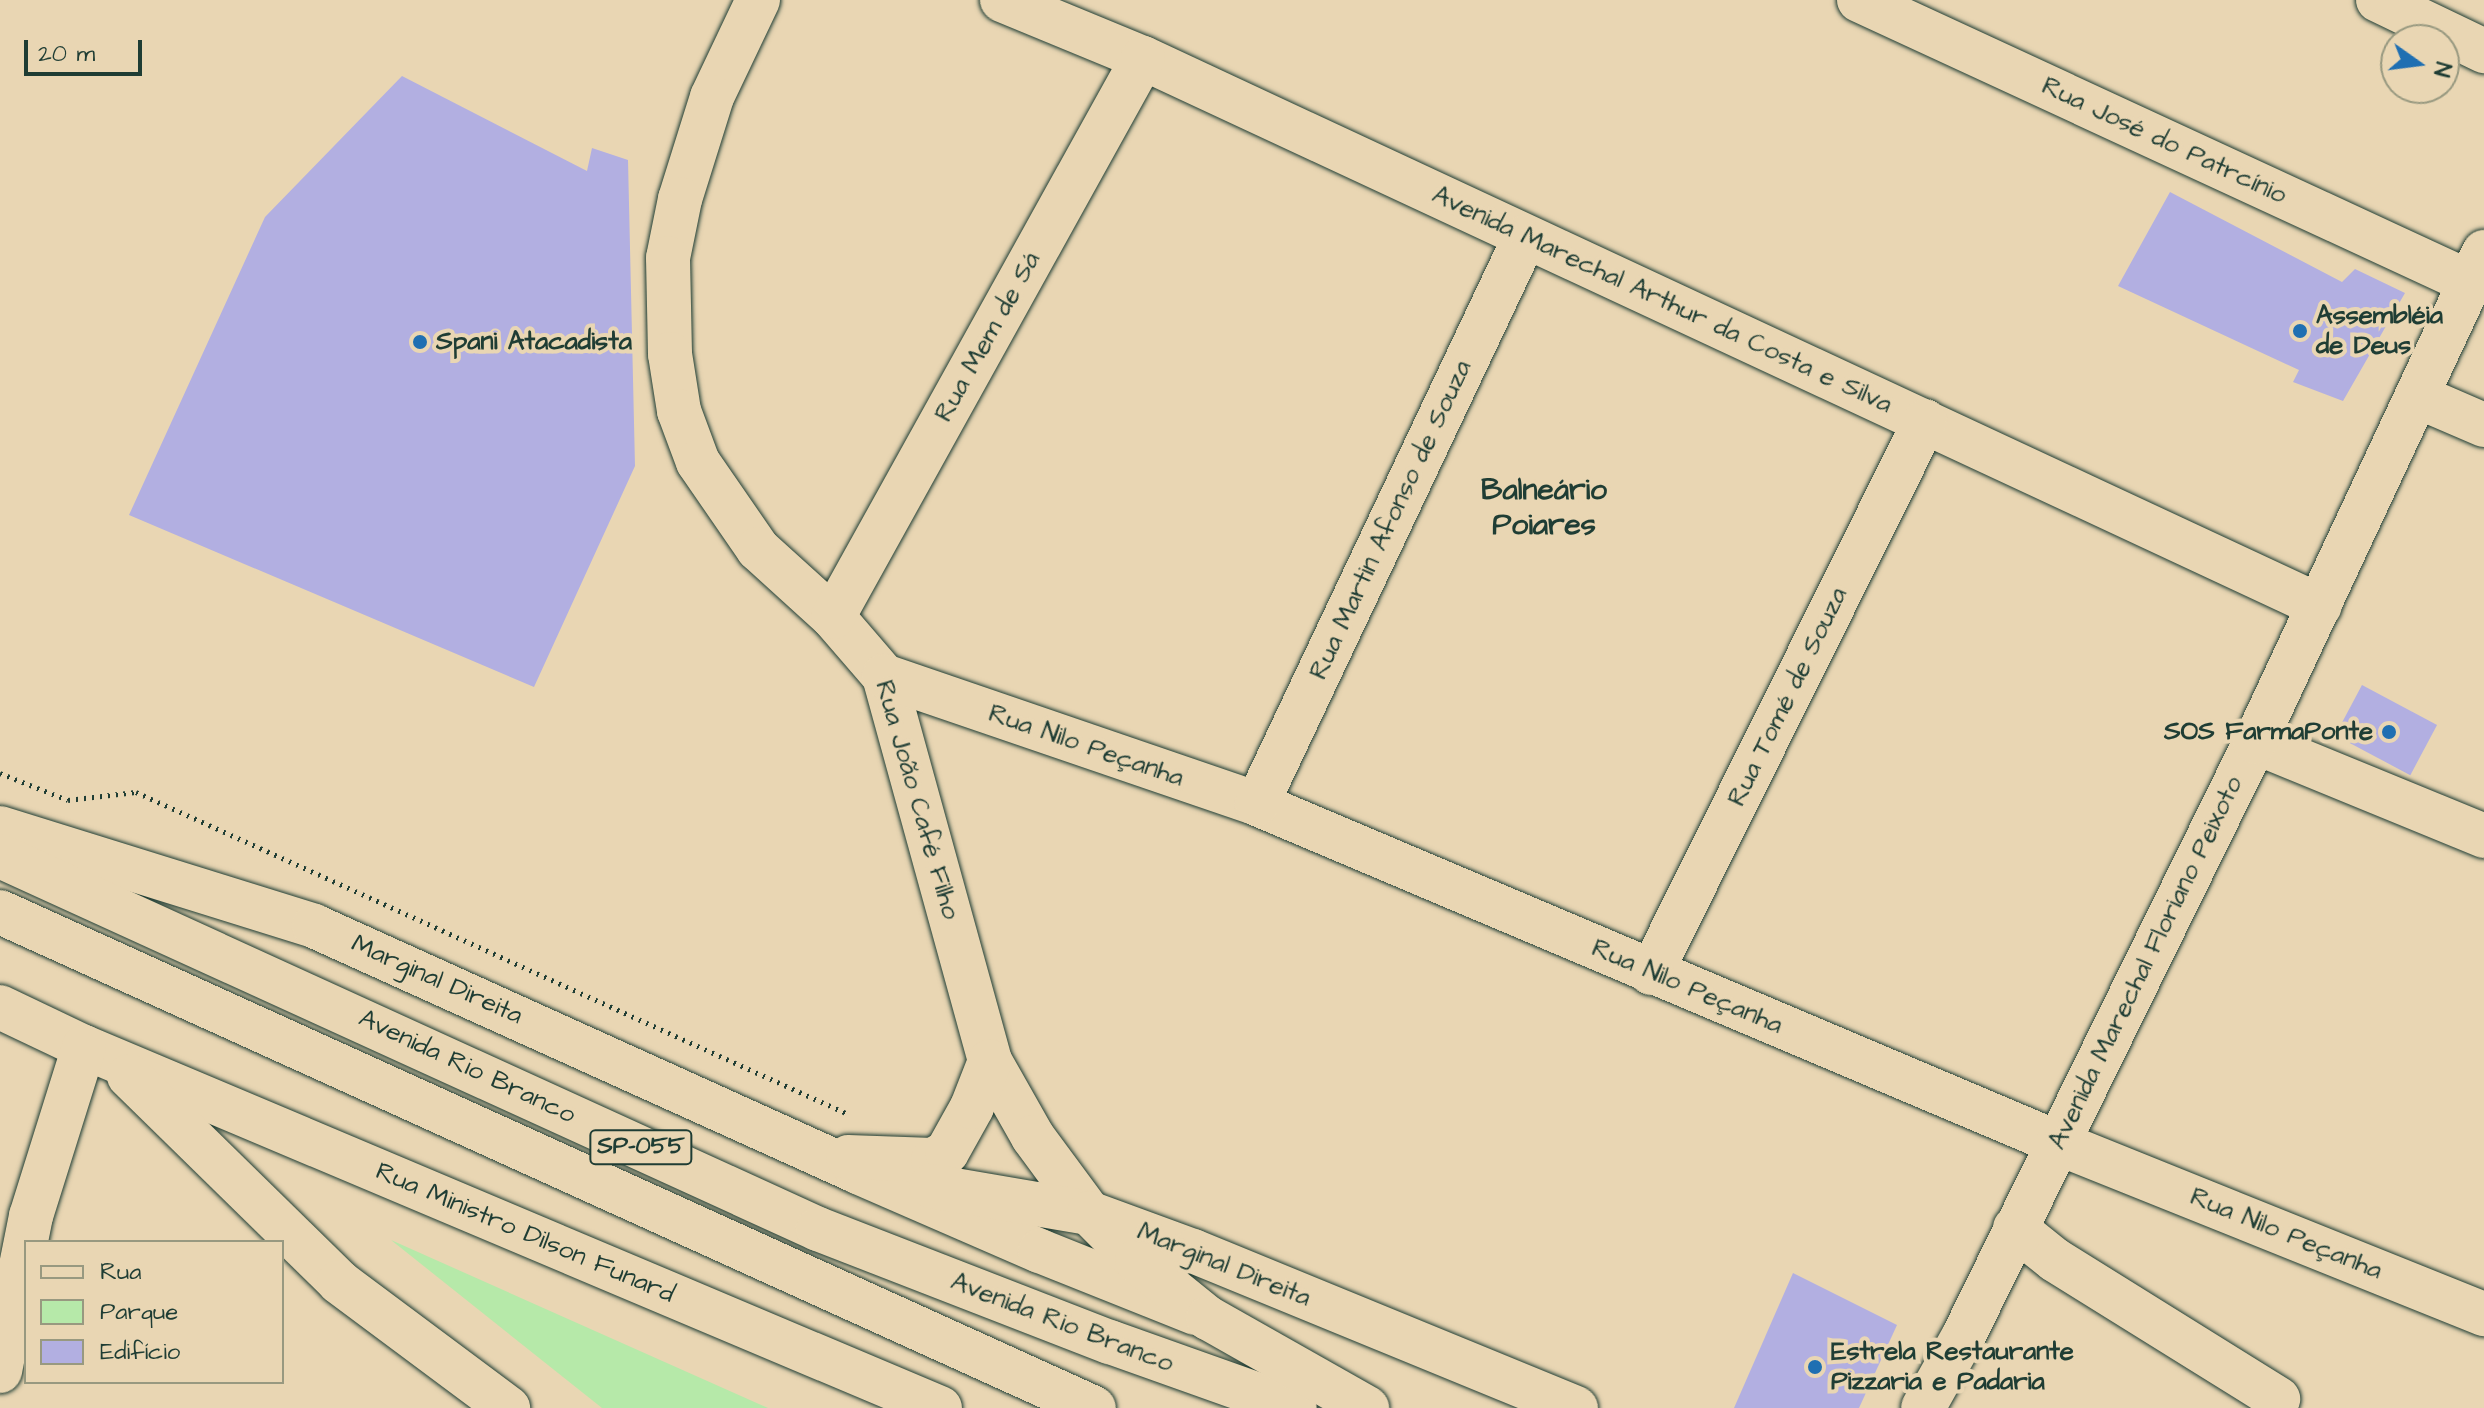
<!DOCTYPE html>
<meta charset="utf-8">
<style>
body{margin:0}
#map{position:relative;width:2484px;height:1408px;overflow:hidden;background:#e9d6b3;font-family:"Architects Daughter",sans-serif}
div>[style]{position:absolute}
.green>*{inset:0;background:#b6e9a9}
.building>*{inset:0;background:#b2afe1;transform-origin:0 0}
.path>*{height:5px;margin-top:-2.5px;transform-origin:0;background:repeating-linear-gradient(90deg,#1f3d34 0 2px,transparent 0 8px)}
.roads{filter:drop-shadow(0 0 2px #1f3d34) drop-shadow(0 0 2px #1f3d34)}
.minor>*{height:44px;margin:-22px;padding:0 22px;transform-origin:22px;border-radius:22px;background:#e9d6b3}
.major>*{height:44px;margin:-22px;padding:0 22px;transform-origin:22px;border-radius:22px;background:#e9d6b3}
.dots>*{width:22px;height:22px;translate:-50% -50%;box-sizing:border-box;border:4px solid #e9d6b3;border-radius:50%}
span{translate:-50% -50%;white-space:nowrap;text-align:center;line-height:1.15;-webkit-text-stroke:8px #e9d6b3;paint-order:stroke}
.shield-label span{padding:2px 6px;background:#e9d6b3;border:2px solid;border-radius:6px;-webkit-text-stroke-width:0}
.shield-label{font-size:24px;color:#1f3d34;font-weight:700}
.street-label{font-size:26px;color:#1f3d34}
.poi-label{font-size:26px;color:#1f3d34;font-weight:700}
.left{translate:0 -50%;text-align:left}
.right{translate:-100% -50%;text-align:right}
.quarter-label{font-size:30px;color:#1f3d34;font-weight:700}
.legend{position:absolute;left:24px;top:1240px;width:260px;height:144px;box-sizing:border-box;background:#e9d6b3;border:2px solid #989980;margin:0;padding:10px 14px;list-style:none;font-size:24px;color:#1f3d34}
.legend li{display:flex;align-items:center;gap:16px;height:40px}
.legend b{width:40px;border:2px solid #989980}
.north{position:absolute;left:2380px;top:24px;width:80px;height:80px;box-sizing:border-box;background:#e9d6b3;border:2px solid #989980;border-radius:50%;rotate:104deg;font-size:22px;font-weight:700;line-height:32px;text-align:center;color:#1f3d34}
.north::after{content:'';display:block;margin:auto;width:28px;height:36px;background:#1f6fb2;clip-path:polygon(50% 0,100% 100%,50% 72%,0 100%)}
.scale{position:absolute;left:24px;top:40px;width:118px;height:36px;box-sizing:border-box;border:4px solid #1f3d34;border-top:0;padding-left:10px;font-size:24px;line-height:28px;white-space:nowrap;color:#1f3d34;-webkit-text-stroke:6px #e9d6b3;paint-order:stroke}
</style>
<div id="map">
<div class="green">
<div style="clip-path:polygon(391px 1240px,768px 1408px,602px 1408px)"></div>
</div>
<div class="building">
<div style="clip-path:polygon(402px 76px,587px 171px,592px 148px,628px 160px,635px 466px,534px 687px,129px 515px,265px 217px)"></div>
<div style="clip-path:polygon(2170px 192px,2342px 282px,2355px 269px,2405px 293px,2343px 401px,2293px 382px,2299px 370px,2118px 286px)"></div>
<div style="left:2362px;top:685px;width:85px;height:57px;rotate:28deg"></div>
<div style="clip-path:polygon(1793px 1273px,1897px 1325px,1859px 1408px,1734px 1408px)"></div>
</div>
<div class="path">
<div style="left:0;top:773px;width:73px;rotate:21.7deg"></div>
<div style="left:68px;top:800px;width:68px;rotate:-6.7deg"></div>
<div style="left:136px;top:792px;width:781px;rotate:24.33deg"></div>
</div>
<div class="roads">
<div class="minor">
<div style="left:758px;top:0;width:107px;rotate:115.4deg"></div>
<div style="left:712px;top:97px;width:107px;rotate:107.4deg"></div>
<div style="left:680px;top:199px;width:60px;rotate:101.5deg"></div>
<div style="left:668px;top:258px;width:96px;rotate:88.8deg"></div>
<div style="left:670px;top:354px;width:58px;rotate:81deg"></div>
<div style="left:679px;top:411px;width:54px;rotate:69.6deg"></div>
<div style="left:698px;top:462px;width:106px;rotate:55.4deg"></div>
<div style="left:758px;top:549px;width:101px;rotate:42.2deg"></div>
<div style="left:833px;top:617px;width:78px;rotate:49.2deg"></div>
<div style="left:884px;top:676px;width:399px;rotate:74.6deg"></div>
<div style="left:990px;top:1061px;width:87px;rotate:60.5deg"></div>
<div style="left:1033px;top:1137px;width:94px;rotate:53.6deg"></div>
<div style="left:1002px;top:0;width:152px;rotate:22.4deg"></div>
<div style="left:1143px;top:58px;width:1298px;rotate:24.97deg"></div>
<div style="left:1859px;top:0;width:672px;rotate:24.81deg"></div>
<div style="left:2378px;top:0;width:118px;rotate:25.7deg"></div>
<div style="left:2419px;top:397px;width:71px;rotate:23.3deg"></div>
<div style="left:833px;top:617px;width:639px;rotate:-60.99deg"></div>
<div style="left:884px;top:676px;width:394px;rotate:18.9deg"></div>
<div style="left:1257px;top:804px;width:870px;rotate:22.94deg"></div>
<div style="left:2058px;top:1143px;width:459px;rotate:21.9deg"></div>
<div style="left:2255px;top:742px;width:248px;rotate:22.3deg"></div>
<div style="left:1257px;top:804px;width:627px;rotate:-64.7deg"></div>
<div style="left:0;top:828px;width:329px;rotate:17.3deg"></div>
<div style="left:314px;top:926px;width:597px;rotate:24.33deg"></div>
<div style="left:858px;top:1172px;width:198px;rotate:23.5deg"></div>
<div style="left:1040px;top:1251px;width:167px;rotate:21.8deg"></div>
<div style="left:1651px;top:973px;width:616px;rotate:-63.6deg"></div>
<div style="left:0;top:1007px;width:93px;rotate:25.5deg"></div>
<div style="left:84px;top:1047px;width:929px;rotate:22.87deg"></div>
<div style="left:129px;top:1076px;width:294px;rotate:44.4deg"></div>
<div style="left:339px;top:1282px;width:211px;rotate:36.7deg"></div>
<div style="left:848px;top:1157px;width:85px;rotate:2deg"></div>
<div style="left:933px;top:1160px;width:16px;rotate:-30deg"></div>
<div style="left:947px;top:1152px;width:51px;rotate:-60.9deg"></div>
<div style="left:972px;top:1107px;width:49px;rotate:-68.6deg"></div>
<div style="left:931px;top:1186px;width:160px;rotate:9.7deg"></div>
<div style="left:1089px;top:1213px;width:111px;rotate:20.1deg"></div>
<div style="left:1193px;top:1251px;width:414px;rotate:22.3deg"></div>
<div style="left:2015px;top:1228px;width:51px;rotate:38.7deg"></div>
<div style="left:2055px;top:1260px;width:263px;rotate:31.9deg"></div>
<div style="left:0;top:1371px;width:158px;rotate:-78.7deg"></div>
<div style="left:31px;top:1216px;width:177px;rotate:-72.6deg"></div>
<div style="left:1923px;top:1408px;width:81px;rotate:-60.6deg"></div>
<div style="left:1963px;top:1337px;width:663px;rotate:-63.86deg"></div>
<div style="left:2255px;top:742px;width:541px;rotate:-64.95deg"></div>
</div>
<div class="major">
<div style="left:0;top:856px;width:899px;rotate:24.51deg"></div>
<div style="left:818px;top:1229px;width:313px;rotate:21.2deg"></div>
<div style="left:1110px;top:1342px;width:196px;rotate:19.6deg"></div>
<div style="left:0;top:912px;width:1201px;rotate:24.39deg"></div>
<div style="left:1089px;top:1213px;width:68px;rotate:45deg"></div>
<div style="left:1137px;top:1261px;width:91px;rotate:38.8deg"></div>
<div style="left:1208px;top:1318px;width:183px;rotate:29.5deg"></div>
</div>
</div>
<div class="dots">
<div style="left:2300px;top:331px;background:#1f6fb2"></div>
<div style="left:420px;top:342px;background:#1f6fb2"></div>
<div style="left:2389px;top:732px;background:#1f6fb2"></div>
<div style="left:1815px;top:1367px;background:#1f6fb2"></div>
</div>
<div class="shield-label">
<span style="left:641px;top:1147px">SP-055</span>
</div>
<div class="street-label">
<span style="left:2164px;top:141px;rotate:25deg">Rua José do Patrcínio</span>
<span style="left:1662px;top:300px;rotate:25deg">Avenida Marechal Arthur da Costa e Silva</span>
<span style="left:988px;top:337px;rotate:-61deg">Rua Mem de Sá</span>
<span style="left:1391px;top:520px;rotate:-65deg">Rua Martin Afonso de Souza</span>
<span style="left:1788px;top:697px;rotate:-64deg">Rua Tomé de Souza</span>
<span style="left:1086px;top:746px;rotate:19deg">Rua Nilo Peçanha</span>
<span style="left:917px;top:800px;rotate:74deg">Rua João Café Filho</span>
<span style="left:2146px;top:963px;rotate:-64deg">Avenida Marechal Floriano Peixoto</span>
<span style="left:437px;top:980px;rotate:24deg">Marginal Direita</span>
<span style="left:1687px;top:987px;rotate:23deg">Rua Nilo Peçanha</span>
<span style="left:467px;top:1067px;rotate:25deg">Avenida Rio Branco</span>
<span style="left:525px;top:1233px;rotate:23deg">Rua Ministro Dilson Funard</span>
<span style="left:2286px;top:1234px;rotate:22deg">Rua Nilo Peçanha</span>
<span style="left:1224px;top:1265px;rotate:22deg">Marginal Direita</span>
<span style="left:1062px;top:1323px;rotate:21deg">Avenida Rio Branco</span>
</div>
<div class="poi-label">
<span class="left" style="left:2316px;top:331px">Assembléia<br>de Deus</span>
<span class="left" style="left:436px;top:342px">Spani Atacadista</span>
<span class="right" style="left:2373px;top:732px">SOS FarmaPonte</span>
<span class="left" style="left:1831px;top:1367px">Estrela Restaurante<br>Pizzaria e Padaria</span>
</div>
<div class="quarter-label">
<span style="left:1544px;top:507px">Balneário<br>Poiares</span>
</div>
<ul class="legend">
<li><b style="height:10px;background:#e9d6b3"></b>Rua</li>
<li><b style="height:22px;background:#b6e9a9"></b>Parque</li>
<li><b style="height:22px;background:#b2afe1"></b>Edifício</li>
</ul>
<div class="north">N</div>
<div class="scale">20 m</div>
</div>
